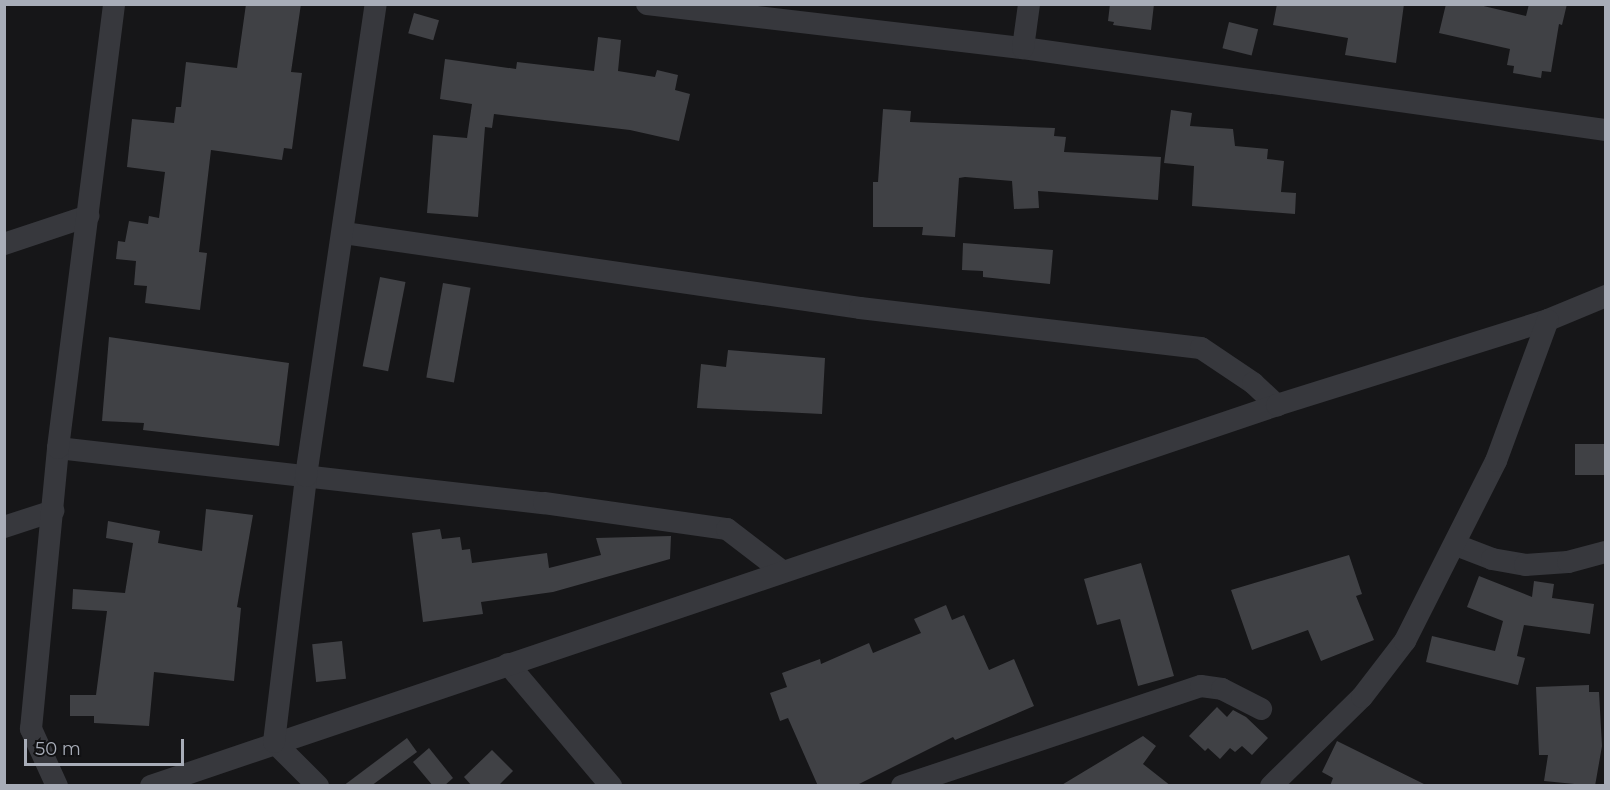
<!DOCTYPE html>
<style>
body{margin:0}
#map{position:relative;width:1610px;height:790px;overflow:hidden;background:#161618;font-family:Montserrat,sans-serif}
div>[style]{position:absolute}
.building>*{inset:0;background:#404145;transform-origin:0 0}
.street>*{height:22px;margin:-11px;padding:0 11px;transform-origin:11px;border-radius:11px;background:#37383d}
span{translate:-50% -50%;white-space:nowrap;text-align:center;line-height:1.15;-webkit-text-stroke:4.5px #111113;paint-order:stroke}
.frame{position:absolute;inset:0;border:6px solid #a8adb8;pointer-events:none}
.scale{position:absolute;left:24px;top:739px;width:160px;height:27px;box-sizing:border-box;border:3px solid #a8adb8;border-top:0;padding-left:8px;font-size:18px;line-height:21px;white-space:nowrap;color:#a8adb8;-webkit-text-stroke:4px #111113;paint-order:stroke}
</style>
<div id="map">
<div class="building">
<div style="clip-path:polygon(246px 4px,301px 4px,291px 72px,302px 73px,292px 149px,284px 148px,282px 160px,211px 150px,199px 252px,207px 253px,200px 310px,145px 303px,147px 286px,134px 285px,136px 261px,116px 259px,118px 241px,125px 242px,129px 221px,148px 224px,149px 216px,159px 218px,165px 172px,127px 167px,132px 119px,174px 123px,176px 107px,181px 107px,186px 62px,237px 68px)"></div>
<div style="clip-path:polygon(1110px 4px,1154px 4px,1151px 30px,1113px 25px,1114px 22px,1108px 21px)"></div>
<div style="clip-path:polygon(1277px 4px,1404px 4px,1396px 63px,1345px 55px,1348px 38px,1273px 25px)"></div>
<div style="clip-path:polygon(1446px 4px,1475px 4px,1526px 16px,1529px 4px,1567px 4px,1562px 25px,1559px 24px,1551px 72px,1542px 71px,1541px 78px,1513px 73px,1514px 66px,1507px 65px,1510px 49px,1439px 33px)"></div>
<div style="left:414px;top:13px;width:26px;height:21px;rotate:16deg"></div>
<div style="left:1229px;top:22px;width:30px;height:27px;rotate:14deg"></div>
<div style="clip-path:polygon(598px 37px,621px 40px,618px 71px,655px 77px,657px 70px,678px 75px,675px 90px,690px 94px,679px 141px,630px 130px,494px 114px,492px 128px,485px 127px,478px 217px,427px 213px,433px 135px,467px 138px,472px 104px,440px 99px,445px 59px,516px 69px,517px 62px,594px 71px)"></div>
<div style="clip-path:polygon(883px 109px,911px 111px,910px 122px,1055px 128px,1054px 136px,1066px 137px,1064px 152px,1161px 157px,1158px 200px,1038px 191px,1039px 208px,1014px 209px,1012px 181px,965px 177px,959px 178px,955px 237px,922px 235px,923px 227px,873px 227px,873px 182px,878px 182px)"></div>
<div style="clip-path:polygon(1171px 110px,1192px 113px,1190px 126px,1233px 129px,1235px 146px,1268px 149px,1267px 159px,1284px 161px,1281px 192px,1296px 193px,1295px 214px,1192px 206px,1194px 166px,1164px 163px)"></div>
<div style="clip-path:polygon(963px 243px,1053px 250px,1050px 284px,983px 277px,983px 271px,962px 270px)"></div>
<div style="left:380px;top:277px;width:26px;height:91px;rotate:11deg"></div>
<div style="left:443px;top:283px;width:28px;height:96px;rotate:10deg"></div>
<div style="clip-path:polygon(109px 337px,289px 363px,279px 446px,143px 430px,144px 423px,102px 421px)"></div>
<div style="clip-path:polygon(728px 350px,825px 358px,822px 414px,697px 408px,701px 364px,726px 367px)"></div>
<div style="left:1575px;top:444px;width:30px;height:31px"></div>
<div style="clip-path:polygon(206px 509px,253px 515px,237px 607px,241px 608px,234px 681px,154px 672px,149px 726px,94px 723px,94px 716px,70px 716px,70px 695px,96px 695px,107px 611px,72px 609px,73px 589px,125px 593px,133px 543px,106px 538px,108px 521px,160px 531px,158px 543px,202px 551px)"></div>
<div style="clip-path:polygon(440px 529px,442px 539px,460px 537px,462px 550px,470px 549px,472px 563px,547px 553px,549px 568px,601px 555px,596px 538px,671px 536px,670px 559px,553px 592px,481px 602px,483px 614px,423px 622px,412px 533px)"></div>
<div style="clip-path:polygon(1349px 555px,1362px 594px,1356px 596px,1374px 640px,1321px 661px,1308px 630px,1252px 650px,1231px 590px)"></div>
<div style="clip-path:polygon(1141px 563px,1174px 676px,1138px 686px,1120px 619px,1097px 625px,1084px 579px)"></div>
<div style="clip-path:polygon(1479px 576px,1532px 597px,1534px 581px,1554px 584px,1552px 598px,1594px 604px,1590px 634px,1524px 625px,1517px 656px,1525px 658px,1518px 685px,1426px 662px,1432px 636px,1495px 651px,1503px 621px,1467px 607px)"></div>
<div style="clip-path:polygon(946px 605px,952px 620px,964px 615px,989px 670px,1014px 659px,1034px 706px,955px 740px,953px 737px,855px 786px,818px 786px,788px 718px,780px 721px,770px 693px,787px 687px,782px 673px,820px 659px,821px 664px,869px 643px,873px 653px,921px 633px,914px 619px)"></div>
<div style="left:342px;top:641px;width:38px;height:30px;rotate:84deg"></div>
<div style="clip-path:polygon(1589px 685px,1589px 692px,1599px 692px,1602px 746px,1595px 786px,1544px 781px,1548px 755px,1539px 755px,1536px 687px)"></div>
<div style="clip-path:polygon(1217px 707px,1227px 717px,1233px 710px,1246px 717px,1268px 738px,1252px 755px,1242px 746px,1235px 752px,1230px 748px,1220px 759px,1208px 748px,1205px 751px,1189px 736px)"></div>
<div style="clip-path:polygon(1143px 736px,1156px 746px,1143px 764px,1171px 786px,1060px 786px)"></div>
<div style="clip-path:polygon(407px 738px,417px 752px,371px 786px,343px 786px)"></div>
<div style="clip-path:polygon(1337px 741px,1428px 786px,1330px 786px,1333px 778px,1322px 772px)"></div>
<div style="clip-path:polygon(429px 748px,453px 778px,444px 786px,433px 786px,413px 762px)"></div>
<div style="clip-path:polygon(492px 750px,513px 771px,498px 786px,472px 786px,464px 777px)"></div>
</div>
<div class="street">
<div style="left:647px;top:4px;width:379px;rotate:6.7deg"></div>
<div style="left:1023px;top:48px;width:589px;rotate:8.01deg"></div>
<div style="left:1023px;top:48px;width:44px;rotate:-82.2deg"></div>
<div style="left:344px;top:233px;width:521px;rotate:8.27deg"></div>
<div style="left:860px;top:308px;width:343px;rotate:6.7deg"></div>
<div style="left:1201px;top:348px;width:63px;rotate:33.9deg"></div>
<div style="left:1253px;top:383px;width:33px;rotate:43deg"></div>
<div style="left:4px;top:244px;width:89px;rotate:-18.4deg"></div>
<div style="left:58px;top:448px;width:489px;rotate:6.5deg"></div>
<div style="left:544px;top:503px;width:185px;rotate:8.1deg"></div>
<div style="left:727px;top:529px;width:69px;rotate:37.4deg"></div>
<div style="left:4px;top:527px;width:52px;rotate:-18.1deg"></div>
<div style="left:1456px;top:545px;width:39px;rotate:21deg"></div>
<div style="left:1492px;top:559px;width:34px;rotate:10deg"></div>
<div style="left:1525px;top:565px;width:43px;rotate:-4deg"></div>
<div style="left:1568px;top:562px;width:39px;rotate:-15deg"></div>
<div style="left:508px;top:664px;width:160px;rotate:49.8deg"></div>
<div style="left:57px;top:786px;width:63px;rotate:-114.5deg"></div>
<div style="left:31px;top:729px;width:282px;rotate:-84.5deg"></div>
<div style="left:58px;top:448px;width:448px;rotate:-82.8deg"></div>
<div style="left:151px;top:786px;width:1189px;rotate:-18.69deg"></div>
<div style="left:1277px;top:405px;width:284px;rotate:-17.4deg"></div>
<div style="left:1548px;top:320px;width:63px;rotate:-22.5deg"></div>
<div style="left:318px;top:786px;width:62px;rotate:-135deg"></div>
<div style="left:274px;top:742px;width:268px;rotate:-83.1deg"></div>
<div style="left:306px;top:476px;width:477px;rotate:-81.6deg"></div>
<div style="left:902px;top:786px;width:315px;rotate:-18.5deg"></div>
<div style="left:1201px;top:686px;width:21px;rotate:8deg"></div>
<div style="left:1222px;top:689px;width:44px;rotate:27.1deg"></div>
<div style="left:1271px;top:786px;width:127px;rotate:-44.4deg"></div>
<div style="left:1362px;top:697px;width:71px;rotate:-52.5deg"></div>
<div style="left:1405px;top:641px;width:202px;rotate:-63.2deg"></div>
<div style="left:1496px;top:461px;width:150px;rotate:-69.8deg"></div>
</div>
<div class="frame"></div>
<div class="scale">50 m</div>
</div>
